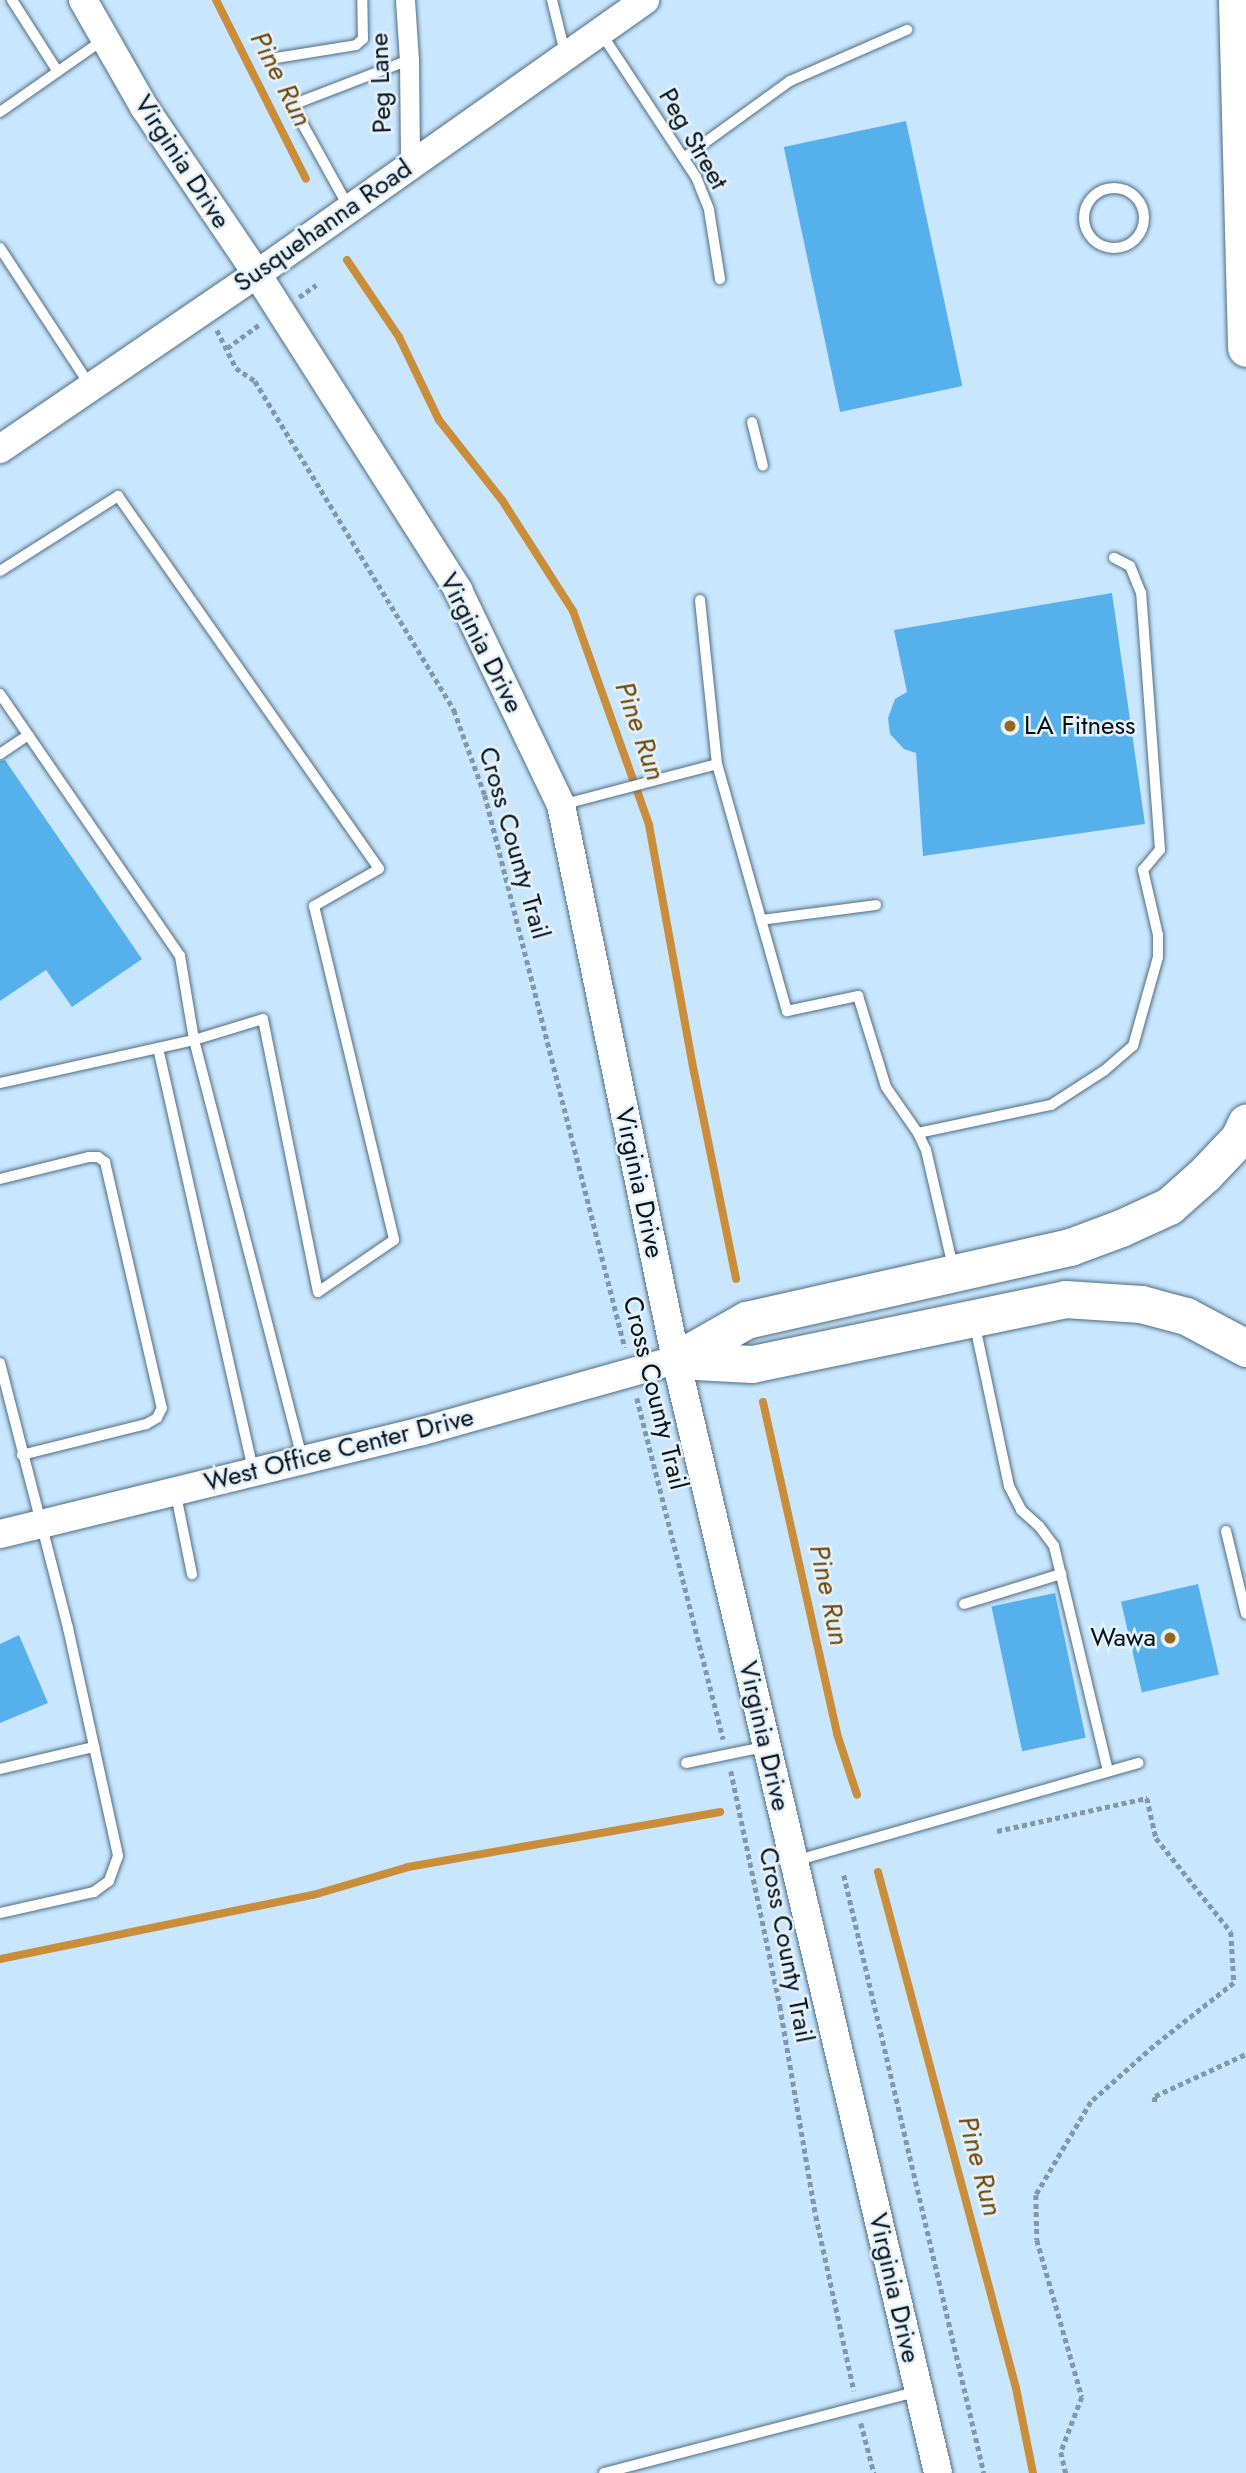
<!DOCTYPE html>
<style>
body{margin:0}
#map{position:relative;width:1246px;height:2473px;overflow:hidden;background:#c8e7ff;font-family:Jost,sans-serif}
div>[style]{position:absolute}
.stream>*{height:8px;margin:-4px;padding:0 4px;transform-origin:4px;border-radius:4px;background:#ca8d3a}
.building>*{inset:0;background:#56b0ec;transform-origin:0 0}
.path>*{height:4.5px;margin-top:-2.25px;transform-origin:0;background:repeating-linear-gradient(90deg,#8198aa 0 5px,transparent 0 8.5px)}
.roads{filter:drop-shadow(0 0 2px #516c81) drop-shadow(0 0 2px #516c81)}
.lane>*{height:10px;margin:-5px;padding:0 5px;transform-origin:5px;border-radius:5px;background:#fff}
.lane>.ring{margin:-5px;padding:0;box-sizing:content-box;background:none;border:10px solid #fff;border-radius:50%}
.street>*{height:19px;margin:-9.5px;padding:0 9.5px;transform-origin:9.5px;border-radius:9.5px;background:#fff}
.secondary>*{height:28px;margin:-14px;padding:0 14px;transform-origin:14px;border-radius:14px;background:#fff}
.highway>*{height:37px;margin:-18.5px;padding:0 18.5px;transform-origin:18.5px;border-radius:18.5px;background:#fff}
.dots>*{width:19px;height:19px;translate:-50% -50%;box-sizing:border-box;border:4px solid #e5f2fb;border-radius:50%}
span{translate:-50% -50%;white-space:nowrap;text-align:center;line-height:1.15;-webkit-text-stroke:5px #e5f2fb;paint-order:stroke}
.street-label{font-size:26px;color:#051017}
.poi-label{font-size:26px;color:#051017}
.left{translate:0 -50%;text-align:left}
.right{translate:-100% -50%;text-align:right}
.water-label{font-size:28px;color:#714805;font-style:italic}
</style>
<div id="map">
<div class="stream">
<div style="left:216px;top:0;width:200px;rotate:63.3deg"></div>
<div style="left:347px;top:260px;width:93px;rotate:56deg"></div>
<div style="left:399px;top:337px;width:92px;rotate:64.3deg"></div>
<div style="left:439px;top:420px;width:102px;rotate:51.8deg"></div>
<div style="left:502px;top:500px;width:132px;rotate:57.4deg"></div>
<div style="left:573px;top:611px;width:227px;rotate:70.4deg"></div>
<div style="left:649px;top:825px;width:251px;rotate:79.7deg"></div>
<div style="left:694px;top:1072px;width:211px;rotate:78.5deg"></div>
<div style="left:763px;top:1402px;width:340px;rotate:77.4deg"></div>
<div style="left:837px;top:1734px;width:64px;rotate:71.8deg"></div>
<div style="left:878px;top:1872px;width:534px;rotate:75.03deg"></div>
<div style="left:1016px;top:2388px;width:87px;rotate:78.7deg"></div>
<div style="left:0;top:1959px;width:319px;rotate:-11.6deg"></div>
<div style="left:313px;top:1895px;width:99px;rotate:-16.4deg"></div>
<div style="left:408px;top:1867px;width:317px;rotate:-10deg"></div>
</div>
<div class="building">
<div style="left:906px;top:121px;width:271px;height:125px;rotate:78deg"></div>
<div style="clip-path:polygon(1112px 593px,1145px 824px,923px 856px,916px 753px,904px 749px,890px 734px,888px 718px,895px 699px,907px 692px,894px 630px)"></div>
<div style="clip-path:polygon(5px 760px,142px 959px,72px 1007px,46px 970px,0 1001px,0 761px)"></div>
<div style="left:1198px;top:1584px;width:93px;height:79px;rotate:77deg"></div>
<div style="left:1055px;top:1593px;width:148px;height:65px;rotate:78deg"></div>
<div style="clip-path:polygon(19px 1635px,48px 1703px,0 1723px,0 1644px)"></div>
</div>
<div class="path">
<div style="left:299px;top:297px;width:21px;rotate:-35deg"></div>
<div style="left:217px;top:330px;width:42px;rotate:63.4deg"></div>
<div style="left:236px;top:368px;width:23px;rotate:34deg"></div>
<div style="left:255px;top:381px;width:385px;rotate:58.8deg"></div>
<div style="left:454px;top:710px;width:90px;rotate:70deg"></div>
<div style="left:485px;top:795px;width:570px;rotate:75.79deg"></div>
<div style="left:227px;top:348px;width:41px;rotate:-36deg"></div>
<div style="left:637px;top:1398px;width:352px;rotate:75.8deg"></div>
<div style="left:731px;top:1771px;width:240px;rotate:78.2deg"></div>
<div style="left:780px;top:2006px;width:213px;rotate:80.3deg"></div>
<div style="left:816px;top:2216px;width:179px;rotate:77.7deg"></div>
<div style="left:997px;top:1831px;width:154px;rotate:-12.4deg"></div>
<div style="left:1147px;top:1798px;width:41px;rotate:77.3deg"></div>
<div style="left:1156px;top:1838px;width:120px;rotate:51.4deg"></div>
<div style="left:1231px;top:1932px;width:51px;rotate:86.6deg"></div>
<div style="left:1234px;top:1983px;width:102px;rotate:141.8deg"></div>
<div style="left:1154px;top:2046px;width:84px;rotate:138.4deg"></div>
<div style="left:1091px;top:2102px;width:108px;rotate:120.6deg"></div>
<div style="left:1036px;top:2195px;width:45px;rotate:88.7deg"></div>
<div style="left:1037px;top:2240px;width:163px;rotate:74deg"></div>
<div style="left:1082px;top:2397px;width:59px;rotate:110.9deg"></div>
<div style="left:1061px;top:2452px;width:22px;rotate:77deg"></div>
<div style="left:844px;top:1875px;width:614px;rotate:76.82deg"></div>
<div style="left:1154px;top:2102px;width:6px;rotate:-81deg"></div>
<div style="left:1155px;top:2096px;width:100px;rotate:-24.8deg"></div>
<div style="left:861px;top:2423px;width:52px;rotate:75.4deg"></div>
</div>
<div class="roads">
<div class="lane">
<div style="left:12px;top:0;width:85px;rotate:57.4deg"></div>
<div style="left:552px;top:0;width:55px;rotate:76.2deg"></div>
<div style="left:601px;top:33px;width:173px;rotate:56.6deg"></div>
<div style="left:696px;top:177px;width:35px;rotate:68deg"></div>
<div style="left:709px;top:210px;width:70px;rotate:80.9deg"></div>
<div style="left:270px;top:59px;width:87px;rotate:-9.2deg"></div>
<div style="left:356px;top:45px;width:9px;rotate:-41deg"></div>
<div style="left:363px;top:39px;width:39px;rotate:-91deg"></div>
<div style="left:0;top:112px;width:126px;rotate:-35deg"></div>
<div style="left:685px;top:157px;width:130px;rotate:-35.9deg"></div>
<div style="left:790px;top:81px;width:128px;rotate:-23.6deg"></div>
<div class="ring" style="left:1084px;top:188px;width:50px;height:50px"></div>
<div style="left:348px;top:206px;width:115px;rotate:-119deg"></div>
<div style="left:292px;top:105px;width:125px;rotate:-21deg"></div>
<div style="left:0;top:248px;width:163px;rotate:56.8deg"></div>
<div style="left:752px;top:422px;width:45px;rotate:76deg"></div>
<div style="left:0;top:571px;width:140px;rotate:-32.4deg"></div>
<div style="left:118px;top:496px;width:455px;rotate:55deg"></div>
<div style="left:379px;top:869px;width:75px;rotate:150.4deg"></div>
<div style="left:314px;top:906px;width:343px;rotate:76.5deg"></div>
<div style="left:394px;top:1240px;width:92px;rotate:145.6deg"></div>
<div style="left:318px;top:1292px;width:278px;rotate:-101.4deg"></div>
<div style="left:263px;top:1019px;width:72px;rotate:163.1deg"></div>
<div style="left:194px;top:1040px;width:199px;rotate:167.5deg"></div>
<div style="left:700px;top:600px;width:165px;rotate:84.1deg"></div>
<div style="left:717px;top:764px;width:257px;rotate:74.2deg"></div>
<div style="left:787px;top:1011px;width:73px;rotate:-11.9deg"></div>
<div style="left:858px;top:996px;width:95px;rotate:72.9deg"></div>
<div style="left:886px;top:1087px;width:56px;rotate:55.2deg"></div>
<div style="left:918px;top:1133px;width:19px;rotate:65deg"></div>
<div style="left:926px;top:1150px;width:120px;rotate:77deg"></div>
<div style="left:0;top:694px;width:318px;rotate:55.5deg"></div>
<div style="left:180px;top:956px;width:85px;rotate:80.5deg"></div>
<div style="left:194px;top:1040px;width:434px;rotate:75.5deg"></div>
<div style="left:0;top:754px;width:34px;rotate:-34deg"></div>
<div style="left:565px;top:804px;width:157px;rotate:-14.7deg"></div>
<div style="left:761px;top:920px;width:116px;rotate:-7.4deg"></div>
<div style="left:158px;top:1048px;width:434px;rotate:77.3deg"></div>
<div style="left:918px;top:1133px;width:136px;rotate:-11.9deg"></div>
<div style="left:1051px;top:1105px;width:64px;rotate:-32.9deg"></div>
<div style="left:1105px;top:1070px;width:37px;rotate:-41deg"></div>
<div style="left:1133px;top:1046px;width:92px;rotate:-74.3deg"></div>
<div style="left:1158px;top:957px;width:22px;rotate:-90deg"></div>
<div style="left:1158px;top:935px;width:67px;rotate:-103deg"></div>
<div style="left:1143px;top:870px;width:26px;rotate:-50deg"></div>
<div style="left:1160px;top:850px;width:258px;rotate:-94.2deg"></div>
<div style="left:1141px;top:593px;width:29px;rotate:-112deg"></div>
<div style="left:1130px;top:566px;width:18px;rotate:-153deg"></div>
<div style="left:0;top:1179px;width:92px;rotate:-13.9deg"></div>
<div style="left:89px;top:1157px;width:9px"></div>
<div style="left:98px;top:1157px;width:9px;rotate:36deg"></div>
<div style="left:105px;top:1162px;width:253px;rotate:77deg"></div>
<div style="left:162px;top:1408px;width:11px;rotate:117deg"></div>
<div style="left:157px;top:1418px;width:13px;rotate:151deg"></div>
<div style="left:146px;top:1424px;width:128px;rotate:166deg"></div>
<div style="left:975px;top:1326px;width:164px;rotate:78deg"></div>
<div style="left:1009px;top:1486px;width:27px;rotate:63deg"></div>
<div style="left:1021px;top:1510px;width:24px;rotate:42deg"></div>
<div style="left:1039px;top:1526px;width:25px;rotate:53deg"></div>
<div style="left:1054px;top:1546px;width:231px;rotate:76.5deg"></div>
<div style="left:0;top:1363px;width:274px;rotate:75.6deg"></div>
<div style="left:68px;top:1628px;width:233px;rotate:77.6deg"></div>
<div style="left:118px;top:1856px;width:27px;rotate:110deg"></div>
<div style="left:109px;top:1881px;width:19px;rotate:144deg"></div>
<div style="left:94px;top:1892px;width:96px;rotate:167.4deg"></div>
<div style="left:176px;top:1495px;width:81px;rotate:78.6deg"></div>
<div style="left:1226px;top:1531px;width:85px;rotate:76.5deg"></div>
<div style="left:964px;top:1604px;width:102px;rotate:-17.2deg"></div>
<div style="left:686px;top:1763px;width:80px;rotate:-11.6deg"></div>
<div style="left:0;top:1769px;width:97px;rotate:-13.2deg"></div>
<div style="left:798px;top:1860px;width:354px;rotate:-15.9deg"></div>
<div style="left:604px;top:2473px;width:321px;rotate:-14.6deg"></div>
</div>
<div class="street">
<div style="left:405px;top:0;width:60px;rotate:86.2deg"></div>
<div style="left:409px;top:60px;width:104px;rotate:89.4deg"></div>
</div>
<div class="secondary">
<div style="left:83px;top:0;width:123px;rotate:60.3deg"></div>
<div style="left:144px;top:107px;width:202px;rotate:55.9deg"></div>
<div style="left:257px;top:274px;width:375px;rotate:57.5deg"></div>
<div style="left:458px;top:590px;width:238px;rotate:64.4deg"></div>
<div style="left:561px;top:805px;width:567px;rotate:78.29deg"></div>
<div style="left:676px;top:1360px;width:1143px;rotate:76.75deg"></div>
<div style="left:0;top:449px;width:311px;rotate:-34.3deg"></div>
<div style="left:257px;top:274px;width:475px;rotate:-35.2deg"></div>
<div style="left:0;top:1534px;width:435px;rotate:-13.7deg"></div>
<div style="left:423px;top:1431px;width:263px;rotate:-15.7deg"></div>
</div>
<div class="highway">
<div style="left:1237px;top:0;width:348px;rotate:88.5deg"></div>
<div style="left:676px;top:1360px;width:81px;rotate:-29.7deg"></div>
<div style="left:746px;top:1320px;width:332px;rotate:-12.7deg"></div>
<div style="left:1070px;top:1247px;width:54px;rotate:-20.4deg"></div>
<div style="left:1121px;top:1228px;width:53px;rotate:-24.6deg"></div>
<div style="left:1169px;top:1206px;width:48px;rotate:-41.6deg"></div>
<div style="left:1205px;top:1174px;width:50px;rotate:-46.6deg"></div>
<div style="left:1239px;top:1138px;width:17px;rotate:-65deg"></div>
<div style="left:676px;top:1360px;width:76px;rotate:3deg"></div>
<div style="left:752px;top:1364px;width:320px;rotate:-11.7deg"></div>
<div style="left:1065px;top:1299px;width:76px;rotate:3.8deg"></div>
<div style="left:1141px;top:1304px;width:47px;rotate:14.9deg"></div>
<div style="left:1186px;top:1316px;width:68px;rotate:28.1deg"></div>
</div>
</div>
<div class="dots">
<div style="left:1010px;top:726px;background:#986519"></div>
<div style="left:1170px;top:1638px;background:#986519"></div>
</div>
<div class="street-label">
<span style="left:381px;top:83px;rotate:-92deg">Peg Lane</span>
<span style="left:693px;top:139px;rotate:60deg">Peg Street</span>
<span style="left:182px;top:162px;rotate:57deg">Virginia Drive</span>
<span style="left:323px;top:226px;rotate:-35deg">Susquehanna Road</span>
<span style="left:481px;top:643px;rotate:63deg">Virginia Drive</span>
<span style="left:514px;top:843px;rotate:74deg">Cross County Trail</span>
<span style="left:639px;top:1183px;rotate:78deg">Virginia Drive</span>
<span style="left:655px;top:1393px;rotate:76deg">Cross County Trail</span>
<span style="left:339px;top:1450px;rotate:-14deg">West Office Center Drive</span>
<span style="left:764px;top:1736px;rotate:77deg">Virginia Drive</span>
<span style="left:786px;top:1945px;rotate:79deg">Cross County Trail</span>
<span style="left:894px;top:2288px;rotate:77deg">Virginia Drive</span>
</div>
<div class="poi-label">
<span class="left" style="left:1024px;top:726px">LA Fitness</span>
<span class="right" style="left:1156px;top:1638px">Wawa</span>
</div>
<div class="water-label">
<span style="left:281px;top:79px;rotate:63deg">Pine Run</span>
<span style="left:640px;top:731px;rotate:71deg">Pine Run</span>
<span style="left:829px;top:1595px;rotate:78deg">Pine Run</span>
<span style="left:980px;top:2166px;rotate:75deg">Pine Run</span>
</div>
</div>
